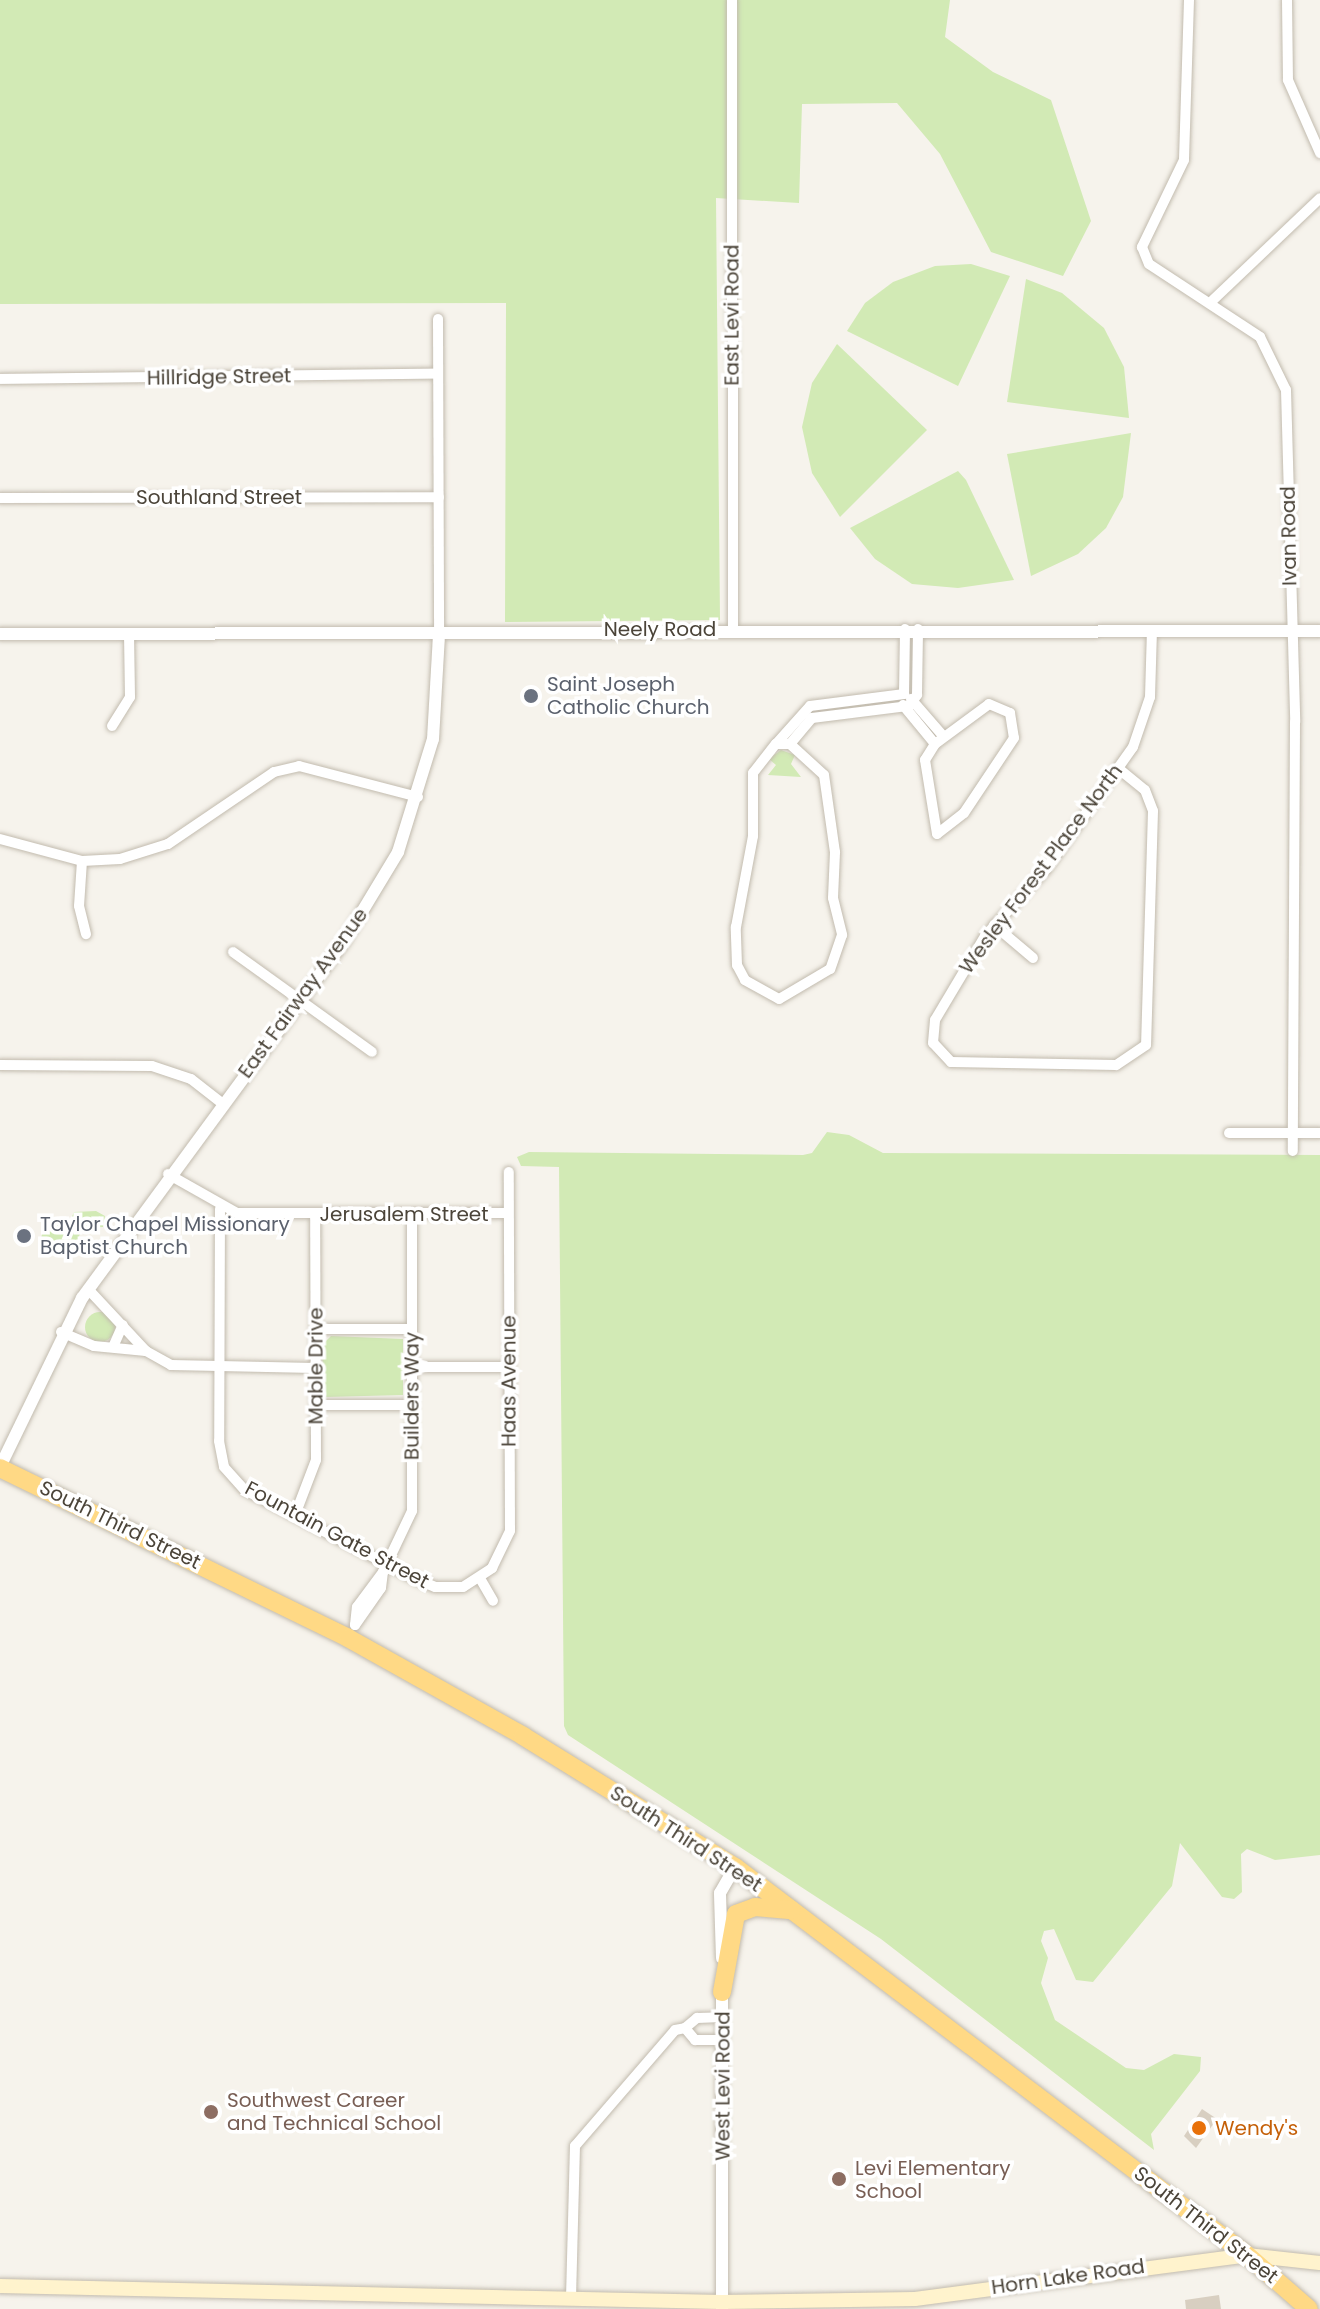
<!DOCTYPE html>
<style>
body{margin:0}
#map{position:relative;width:1320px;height:2309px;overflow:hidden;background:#f6f3ec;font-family:Poppins,sans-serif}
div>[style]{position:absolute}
.green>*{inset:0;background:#d2eab5}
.round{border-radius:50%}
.building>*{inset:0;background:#d8cfc1}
.roads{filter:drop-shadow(0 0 2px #c2bbae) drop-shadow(0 0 2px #c2bbae)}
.minor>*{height:10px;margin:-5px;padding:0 5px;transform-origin:5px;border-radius:5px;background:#fff}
.tertiary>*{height:12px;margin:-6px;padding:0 6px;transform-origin:6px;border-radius:6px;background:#fff}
.secondary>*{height:14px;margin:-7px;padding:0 7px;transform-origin:7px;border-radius:7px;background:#fff3cd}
.trunk>*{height:18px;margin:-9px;padding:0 9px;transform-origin:9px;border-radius:9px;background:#ffd985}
.dots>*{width:22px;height:22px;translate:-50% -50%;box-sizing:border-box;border:4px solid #fff;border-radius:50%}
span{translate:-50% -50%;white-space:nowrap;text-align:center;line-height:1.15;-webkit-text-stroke:7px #fff;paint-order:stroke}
.street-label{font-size:20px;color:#4b4439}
.worship-label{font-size:20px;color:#5b616d}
.left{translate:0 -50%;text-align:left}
.education-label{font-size:20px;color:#785e54}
.food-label{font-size:20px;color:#c56008}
</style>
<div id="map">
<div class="green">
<div style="clip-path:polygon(0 0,950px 0,945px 37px,993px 72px,1051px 100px,1091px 221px,1063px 276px,991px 252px,940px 154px,897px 103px,802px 104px,799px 203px,716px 198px,720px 620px,505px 622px,506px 303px,0 304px)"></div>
<div style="clip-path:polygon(971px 264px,1010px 276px,958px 386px,847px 331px,865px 303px,893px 282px,935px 266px)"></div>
<div style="clip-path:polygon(1026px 279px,1062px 293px,1104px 328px,1124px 367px,1129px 418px,1007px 402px)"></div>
<div style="clip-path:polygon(837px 344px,927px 430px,840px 517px,812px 473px,802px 427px,812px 383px)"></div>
<div style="clip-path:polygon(1131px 433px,1123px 497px,1106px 528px,1078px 554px,1031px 576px,1007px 454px)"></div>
<div style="clip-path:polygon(958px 471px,966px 480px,1014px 580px,958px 588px,912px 584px,875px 559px,850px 528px)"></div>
<div style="clip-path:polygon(781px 750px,795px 755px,791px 764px,801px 777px,768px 775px,776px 765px,769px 759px)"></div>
<div style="clip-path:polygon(827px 1132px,849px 1135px,883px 1153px,1320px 1155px,1320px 1855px,1275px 1860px,1247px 1849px,1241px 1854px,1242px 1892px,1234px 1899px,1222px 1897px,1180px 1843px,1172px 1886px,1093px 1982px,1076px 1980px,1054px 1929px,1044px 1931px,1041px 1941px,1048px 1958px,1041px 1983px,1055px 2020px,1126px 2068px,1144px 2070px,1174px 2054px,1201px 2057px,1200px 2071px,1151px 2134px,1154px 2150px,881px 1939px,568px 1735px,564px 1726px,559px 1167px,521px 1166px,517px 1157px,529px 1152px,803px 1155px,812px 1153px)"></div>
<div style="clip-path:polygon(96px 1211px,105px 1216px,103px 1227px,82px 1228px,76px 1245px,41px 1241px,43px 1226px,71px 1219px,74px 1212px)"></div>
<div class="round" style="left:85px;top:1312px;width:30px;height:30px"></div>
<div style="clip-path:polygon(331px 1336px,403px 1339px,403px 1395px,326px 1397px,321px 1346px)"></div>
</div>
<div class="building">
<div style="clip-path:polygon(1202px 2109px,1217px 2119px,1196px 2148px,1184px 2136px)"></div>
<div style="clip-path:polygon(1219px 2295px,1221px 2309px,1186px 2309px,1185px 2300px)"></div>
</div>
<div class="roads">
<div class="minor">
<div style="left:732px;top:0;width:629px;rotate:89.91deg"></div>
<div style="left:1189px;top:0;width:160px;rotate:91.8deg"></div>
<div style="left:1184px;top:160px;width:97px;rotate:115.8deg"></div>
<div style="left:1142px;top:247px;width:18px;rotate:68deg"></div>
<div style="left:1149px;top:264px;width:133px;rotate:33.3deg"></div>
<div style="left:1260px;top:337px;width:59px;rotate:63.9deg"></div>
<div style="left:1286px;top:390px;width:332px;rotate:88.4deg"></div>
<div style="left:1295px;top:722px;width:429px;rotate:90.3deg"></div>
<div style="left:1287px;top:0;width:80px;rotate:89.3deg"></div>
<div style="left:1288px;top:80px;width:80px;rotate:66.3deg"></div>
<div style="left:1212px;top:301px;width:149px;rotate:-43.6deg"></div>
<div style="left:438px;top:319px;width:315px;rotate:89.8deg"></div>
<div style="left:0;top:379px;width:437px;rotate:-0.7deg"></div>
<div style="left:0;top:498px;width:439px;rotate:-0.1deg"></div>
<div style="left:911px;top:699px;width:50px;rotate:49deg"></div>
<div style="left:989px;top:704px;width:23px;rotate:23deg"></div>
<div style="left:1010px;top:713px;width:25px;rotate:81deg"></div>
<div style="left:1014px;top:738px;width:90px;rotate:123.7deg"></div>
<div style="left:964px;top:813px;width:34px;rotate:142deg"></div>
<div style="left:937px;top:834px;width:75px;rotate:-99.2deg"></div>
<div style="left:925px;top:760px;width:19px;rotate:-58deg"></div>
<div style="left:935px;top:744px;width:67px;rotate:-36.5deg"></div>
<div style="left:903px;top:705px;width:50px;rotate:50.6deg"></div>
<div style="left:112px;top:726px;width:34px;rotate:-58deg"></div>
<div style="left:130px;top:697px;width:61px;rotate:-90.9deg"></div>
<div style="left:776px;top:744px;width:14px"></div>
<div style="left:790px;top:744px;width:46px;rotate:42.4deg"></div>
<div style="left:824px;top:775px;width:78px;rotate:81.9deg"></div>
<div style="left:835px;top:852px;width:46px;rotate:92.5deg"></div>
<div style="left:833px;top:898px;width:38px;rotate:76deg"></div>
<div style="left:842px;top:935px;width:36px;rotate:109deg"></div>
<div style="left:830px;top:969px;width:59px;rotate:149.5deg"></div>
<div style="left:779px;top:999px;width:39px;rotate:-151deg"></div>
<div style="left:745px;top:980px;width:17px;rotate:-118deg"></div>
<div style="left:737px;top:965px;width:38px;rotate:-92deg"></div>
<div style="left:736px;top:927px;width:93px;rotate:-79.4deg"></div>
<div style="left:753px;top:836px;width:63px;rotate:-90deg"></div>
<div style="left:753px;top:773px;width:37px;rotate:-52deg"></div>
<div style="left:776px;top:744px;width:51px;rotate:-48.2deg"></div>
<div style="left:810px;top:706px;width:95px;rotate:-7.3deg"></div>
<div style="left:904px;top:694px;width:65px;rotate:-89.1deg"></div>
<div style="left:790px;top:744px;width:34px;rotate:-50deg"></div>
<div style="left:812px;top:718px;width:98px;rotate:-7.1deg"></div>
<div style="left:909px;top:706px;width:14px;rotate:-54deg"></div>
<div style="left:917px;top:695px;width:66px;rotate:-89.1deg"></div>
<div style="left:1119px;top:769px;width:33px;rotate:39deg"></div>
<div style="left:1145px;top:790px;width:22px;rotate:69deg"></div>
<div style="left:1153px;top:811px;width:234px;rotate:91.7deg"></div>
<div style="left:1146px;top:1045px;width:36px;rotate:146deg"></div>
<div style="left:1116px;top:1065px;width:165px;rotate:-179deg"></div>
<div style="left:951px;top:1062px;width:26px;rotate:-133deg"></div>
<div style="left:933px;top:1043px;width:23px;rotate:-85deg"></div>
<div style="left:935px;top:1020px;width:98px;rotate:-59.2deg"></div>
<div style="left:985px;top:936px;width:92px;rotate:-47.6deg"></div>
<div style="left:1047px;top:868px;width:148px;rotate:-54.6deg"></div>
<div style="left:1133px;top:747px;width:53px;rotate:-71.2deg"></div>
<div style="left:1150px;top:697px;width:67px;rotate:-88.3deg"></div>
<div style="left:0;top:839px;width:85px;rotate:15deg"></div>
<div style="left:82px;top:861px;width:38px;rotate:-3deg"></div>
<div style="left:120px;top:859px;width:50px;rotate:-17.4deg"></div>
<div style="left:168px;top:844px;width:128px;rotate:-34.2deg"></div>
<div style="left:274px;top:772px;width:26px;rotate:-13deg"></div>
<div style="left:299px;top:766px;width:123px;rotate:14.6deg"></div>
<div style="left:82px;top:861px;width:45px;rotate:93.8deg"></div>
<div style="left:79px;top:906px;width:29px;rotate:76deg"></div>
<div style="left:994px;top:925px;width:51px;rotate:40.2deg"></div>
<div style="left:233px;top:952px;width:171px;rotate:35.7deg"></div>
<div style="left:0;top:1065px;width:152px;rotate:0.4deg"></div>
<div style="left:152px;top:1066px;width:41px;rotate:18.4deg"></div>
<div style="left:191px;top:1079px;width:41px;rotate:38deg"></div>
<div style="left:1229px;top:1133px;width:91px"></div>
<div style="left:168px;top:1174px;width:79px;rotate:29.5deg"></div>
<div style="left:237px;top:1213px;width:271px"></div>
<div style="left:220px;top:1209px;width:232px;rotate:90.2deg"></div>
<div style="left:219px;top:1441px;width:26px;rotate:79deg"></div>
<div style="left:224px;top:1467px;width:31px;rotate:48deg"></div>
<div style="left:245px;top:1490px;width:190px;rotate:27.6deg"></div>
<div style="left:413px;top:1578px;width:24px;rotate:22deg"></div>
<div style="left:435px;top:1587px;width:28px"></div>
<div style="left:463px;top:1587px;width:35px;rotate:-33deg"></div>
<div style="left:492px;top:1568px;width:41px;rotate:-64.1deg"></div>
<div style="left:510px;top:1531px;width:359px;rotate:-90.2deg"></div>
<div style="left:88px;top:1289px;width:85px;rotate:46.9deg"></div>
<div style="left:146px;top:1351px;width:29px;rotate:29deg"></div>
<div style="left:171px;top:1365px;width:144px;rotate:1.2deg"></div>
<div style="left:315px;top:1329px;width:97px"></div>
<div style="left:61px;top:1332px;width:36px;rotate:23deg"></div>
<div style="left:94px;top:1346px;width:52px;rotate:5.5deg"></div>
<div style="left:113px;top:1347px;width:24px;rotate:-66deg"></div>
<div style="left:412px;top:1367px;width:97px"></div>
<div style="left:316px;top:1405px;width:96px"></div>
<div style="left:295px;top:1515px;width:59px;rotate:-69.1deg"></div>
<div style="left:316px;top:1460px;width:246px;rotate:-90.2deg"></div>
<div style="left:481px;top:1580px;width:24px;rotate:60deg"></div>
<div style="left:355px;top:1625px;width:18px;rotate:-84deg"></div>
<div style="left:357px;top:1607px;width:44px;rotate:-53.4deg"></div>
<div style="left:383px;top:1572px;width:68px;rotate:-64.6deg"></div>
<div style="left:412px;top:1511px;width:298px;rotate:-90deg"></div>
<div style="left:355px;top:1625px;width:45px;rotate:-54.9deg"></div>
<div style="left:381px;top:1588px;width:16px;rotate:-83deg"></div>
<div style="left:685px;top:2028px;width:16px;rotate:50deg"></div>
<div style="left:695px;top:2040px;width:28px"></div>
<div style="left:685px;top:2028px;width:16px;rotate:-40deg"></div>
<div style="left:697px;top:2018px;width:25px;rotate:-2deg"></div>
<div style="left:571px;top:2298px;width:152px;rotate:-88.5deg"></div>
<div style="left:575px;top:2146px;width:153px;rotate:-49.2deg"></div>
<div style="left:675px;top:2030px;width:10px;rotate:-11deg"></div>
</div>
<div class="tertiary">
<div style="left:0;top:634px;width:1320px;rotate:-0.13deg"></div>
<div style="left:0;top:1467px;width:188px;rotate:-64.1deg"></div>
<div style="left:82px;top:1298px;width:444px;rotate:-53.7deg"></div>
<div style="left:345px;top:940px;width:103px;rotate:-58.9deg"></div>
<div style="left:398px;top:852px;width:118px;rotate:-72.8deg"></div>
<div style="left:433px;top:739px;width:105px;rotate:-86.7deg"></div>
<div style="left:722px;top:1958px;width:65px;rotate:-91.8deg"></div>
<div style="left:720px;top:1893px;width:30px;rotate:-60deg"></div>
<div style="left:722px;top:1984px;width:325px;rotate:90deg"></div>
</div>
<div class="secondary">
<div style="left:0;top:2286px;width:722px;rotate:1.27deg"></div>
<div style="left:722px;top:2302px;width:193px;rotate:-0.9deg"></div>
<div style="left:915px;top:2299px;width:335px;rotate:-7.5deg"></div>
<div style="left:1247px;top:2255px;width:73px;rotate:6.3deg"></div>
</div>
<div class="trunk">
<div style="left:0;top:1468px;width:387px;rotate:26deg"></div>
<div style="left:348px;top:1638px;width:201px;rotate:29.2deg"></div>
<div style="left:523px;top:1736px;width:249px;rotate:31.7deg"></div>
<div style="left:735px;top:1867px;width:642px;rotate:37.16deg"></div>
<div style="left:1247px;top:2255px;width:82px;rotate:41.1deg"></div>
<div style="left:722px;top:1992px;width:79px;rotate:-79.8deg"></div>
<div style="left:736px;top:1914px;width:20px;rotate:-20deg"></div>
<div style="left:755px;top:1907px;width:37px;rotate:5deg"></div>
</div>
</div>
<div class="dots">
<div style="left:531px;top:696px;background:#6b7280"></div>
<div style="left:24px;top:1236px;background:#6b7280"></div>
<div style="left:211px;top:2112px;background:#8d6e63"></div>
<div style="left:1199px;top:2128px;background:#e8710a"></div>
<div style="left:839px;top:2179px;background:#8d6e63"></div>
</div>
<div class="street-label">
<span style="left:732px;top:315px;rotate:-90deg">East Levi Road</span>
<span style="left:219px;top:377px;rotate:-1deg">Hillridge Street</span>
<span style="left:219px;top:497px">Southland Street</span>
<span style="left:1289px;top:536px;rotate:-91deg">Ivan Road</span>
<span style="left:660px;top:629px">Neely Road</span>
<span style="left:1041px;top:869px;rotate:-53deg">Wesley Forest Place North</span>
<span style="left:303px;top:993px;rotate:-54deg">East Fairway Avenue</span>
<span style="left:404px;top:1214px">Jerusalem Street</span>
<span style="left:316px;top:1366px;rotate:-90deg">Mable Drive</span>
<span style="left:509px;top:1381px;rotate:-90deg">Haas Avenue</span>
<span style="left:412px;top:1396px;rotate:-90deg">Builders Way</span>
<span style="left:120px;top:1525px;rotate:26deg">South Third Street</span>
<span style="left:337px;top:1535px;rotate:28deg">Fountain Gate Street</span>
<span style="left:686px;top:1839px;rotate:33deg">South Third Street</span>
<span style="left:723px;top:2086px;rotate:-90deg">West Levi Road</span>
<span style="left:1206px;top:2225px;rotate:38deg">South Third Street</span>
<span style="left:1068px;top:2277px;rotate:-8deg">Horn Lake Road</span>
</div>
<div class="worship-label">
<span class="left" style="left:547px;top:696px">Saint Joseph<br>Catholic Church</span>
<span class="left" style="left:40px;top:1236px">Taylor Chapel Missionary<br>Baptist Church</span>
</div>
<div class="education-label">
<span class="left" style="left:227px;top:2112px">Southwest Career<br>and Technical School</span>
<span class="left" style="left:855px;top:2180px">Levi Elementary<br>School</span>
</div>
<div class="food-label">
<span class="left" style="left:1215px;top:2128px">Wendy's</span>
</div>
</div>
